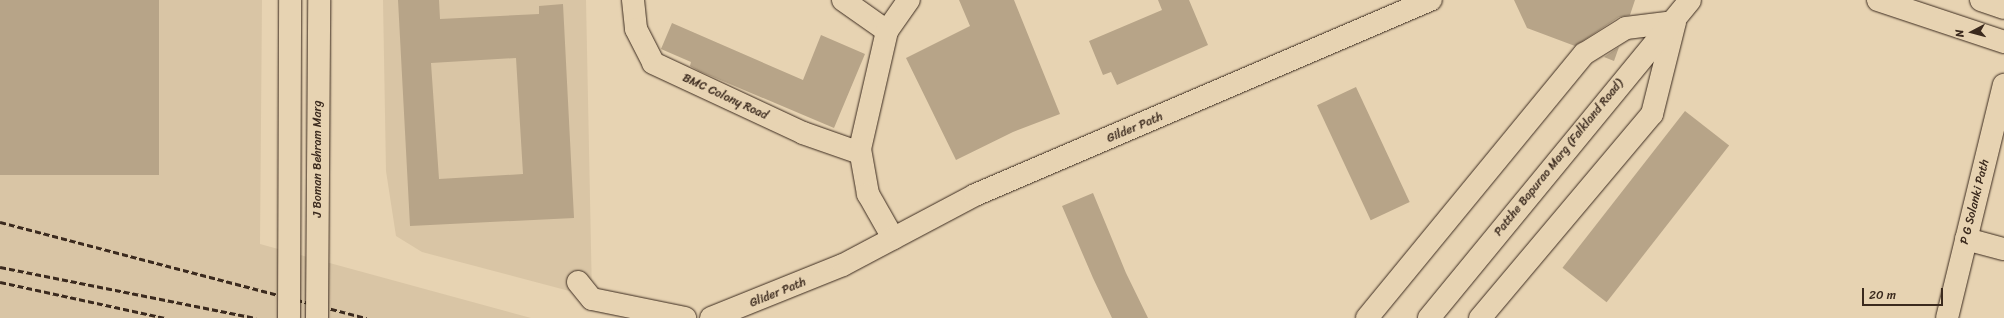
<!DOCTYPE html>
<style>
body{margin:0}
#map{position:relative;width:2004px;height:318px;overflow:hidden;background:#e7d3b2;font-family:Sriracha,sans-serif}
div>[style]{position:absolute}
.built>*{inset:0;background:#d9c5a5}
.building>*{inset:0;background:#b7a488;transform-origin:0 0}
.roads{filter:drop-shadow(0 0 1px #3b2a1e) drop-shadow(0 0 1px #3b2a1e)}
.street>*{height:22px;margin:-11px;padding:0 11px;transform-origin:11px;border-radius:11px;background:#e7d3b2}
.secondary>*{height:22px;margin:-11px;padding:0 11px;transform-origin:11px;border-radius:11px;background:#e7d3b2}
.rail>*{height:3px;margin-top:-1.5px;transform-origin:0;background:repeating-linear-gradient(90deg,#3b2a1e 0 6px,transparent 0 9px)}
.bridges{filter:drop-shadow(0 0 1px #3b2a1e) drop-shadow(0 0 1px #3b2a1e)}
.primary-bridge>*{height:22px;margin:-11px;padding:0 11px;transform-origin:11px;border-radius:11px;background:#e7d3b2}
span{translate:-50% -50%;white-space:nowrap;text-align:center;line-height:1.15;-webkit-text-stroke:3.5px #e7d3b2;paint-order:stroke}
.street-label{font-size:12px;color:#3b2a1e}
.north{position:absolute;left:1952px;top:12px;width:40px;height:40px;-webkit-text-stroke:3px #e7d3b2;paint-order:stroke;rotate:264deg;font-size:11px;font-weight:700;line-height:16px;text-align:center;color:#3b2a1e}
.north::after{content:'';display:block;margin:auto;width:14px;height:18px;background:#3b2a1e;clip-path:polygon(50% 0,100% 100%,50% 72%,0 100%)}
.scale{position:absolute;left:1862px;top:288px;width:81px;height:18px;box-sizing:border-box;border:2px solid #3b2a1e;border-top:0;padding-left:5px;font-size:12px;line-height:14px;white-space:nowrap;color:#3b2a1e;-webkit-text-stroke:3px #e7d3b2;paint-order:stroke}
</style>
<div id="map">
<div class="built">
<div style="clip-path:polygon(0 0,262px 0,260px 244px,531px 318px,0 318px)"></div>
<div style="clip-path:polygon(383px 0,586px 0,592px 297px,422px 252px,396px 236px,386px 171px)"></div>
</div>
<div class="building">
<div style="left:0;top:0;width:159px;height:175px"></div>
<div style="clip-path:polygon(evenodd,398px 0,439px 0,440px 19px,539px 14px,539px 6px,563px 4px,574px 218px,410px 226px,398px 0,516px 58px,523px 174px,439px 179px,431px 63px,516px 58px)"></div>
<div style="clip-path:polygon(959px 0,1014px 0,1060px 114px,1013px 132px,956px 160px,906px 58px,970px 26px)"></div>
<div style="clip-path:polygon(1158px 0,1189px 0,1208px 45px,1117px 85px,1111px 72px,1103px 75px,1089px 41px,1162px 10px)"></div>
<div style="clip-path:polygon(1514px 0,1635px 0,1630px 15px,1619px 17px,1575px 46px,1527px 28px)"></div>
<div style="clip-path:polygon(672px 23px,803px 80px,821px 35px,865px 54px,834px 128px,699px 71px,690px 66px,691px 62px,661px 49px)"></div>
<div style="clip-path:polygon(1619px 47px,1614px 61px,1604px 57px)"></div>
<div style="left:1356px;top:87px;width:127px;height:43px;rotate:65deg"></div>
<div style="left:1685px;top:111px;width:56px;height:199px;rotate:38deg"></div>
<div style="clip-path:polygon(1093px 193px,1126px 273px,1148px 318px,1112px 318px,1093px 278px,1062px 206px)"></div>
</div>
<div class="roads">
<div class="street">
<div style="left:633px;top:0;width:29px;rotate:84deg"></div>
<div style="left:636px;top:29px;width:38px;rotate:63deg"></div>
<div style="left:653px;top:63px;width:166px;rotate:25deg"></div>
<div style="left:803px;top:133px;width:60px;rotate:19.3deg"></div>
<div style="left:843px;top:0;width:54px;rotate:35.2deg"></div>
<div style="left:887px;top:31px;width:121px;rotate:102.9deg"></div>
<div style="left:860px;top:149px;width:46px;rotate:79.9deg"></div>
<div style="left:868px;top:194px;width:51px;rotate:60.4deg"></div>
<div style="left:887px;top:31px;width:38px;rotate:-55deg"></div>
<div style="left:1966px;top:239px;width:39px;rotate:15deg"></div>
<div style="left:578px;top:282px;width:22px;rotate:51deg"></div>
<div style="left:592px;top:299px;width:95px;rotate:11.5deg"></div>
<div style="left:711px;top:318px;width:142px;rotate:-21.9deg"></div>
<div style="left:843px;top:265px;width:149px;rotate:-27.9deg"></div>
<div style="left:975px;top:195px;width:496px;rotate:-23.2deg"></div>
<div style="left:1367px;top:318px;width:342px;rotate:-50.6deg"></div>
<div style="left:1584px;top:54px;width:49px;rotate:-31.8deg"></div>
<div style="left:1626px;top:28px;width:49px;rotate:-7deg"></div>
<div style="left:1675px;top:22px;width:95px;rotate:104deg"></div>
<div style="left:1652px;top:114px;width:267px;rotate:130.1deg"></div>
<div style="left:1947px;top:318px;width:240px;rotate:-76.3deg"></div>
</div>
<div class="secondary">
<div style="left:1878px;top:0;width:133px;rotate:18.4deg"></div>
<div style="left:1981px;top:0;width:24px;rotate:19deg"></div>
<div style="left:1429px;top:318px;width:411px;rotate:-50.6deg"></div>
</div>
</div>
<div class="rail">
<div style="left:0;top:222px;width:379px;rotate:14.7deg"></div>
<div style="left:0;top:267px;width:261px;rotate:11.3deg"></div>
<div style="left:0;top:282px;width:169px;rotate:12.3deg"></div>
</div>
<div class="bridges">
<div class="primary-bridge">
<div style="left:289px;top:318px;width:318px;rotate:-89.8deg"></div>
<div style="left:317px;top:318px;width:318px;rotate:-89.6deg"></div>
</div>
</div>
<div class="street-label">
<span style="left:725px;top:97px;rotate:25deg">BMC Colony Road</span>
<span style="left:1135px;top:128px;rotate:-23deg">Gilder Path</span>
<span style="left:1559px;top:158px;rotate:-51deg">Patthe Bapurao Marg (Falkland Road)</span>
<span style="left:318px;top:159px;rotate:-90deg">J Boman Behram Marg</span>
<span style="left:1975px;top:202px;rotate:-76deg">P G Solanki Path</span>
<span style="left:778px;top:293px;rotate:-22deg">Glider Path</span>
</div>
<div class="north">N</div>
<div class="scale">20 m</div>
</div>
